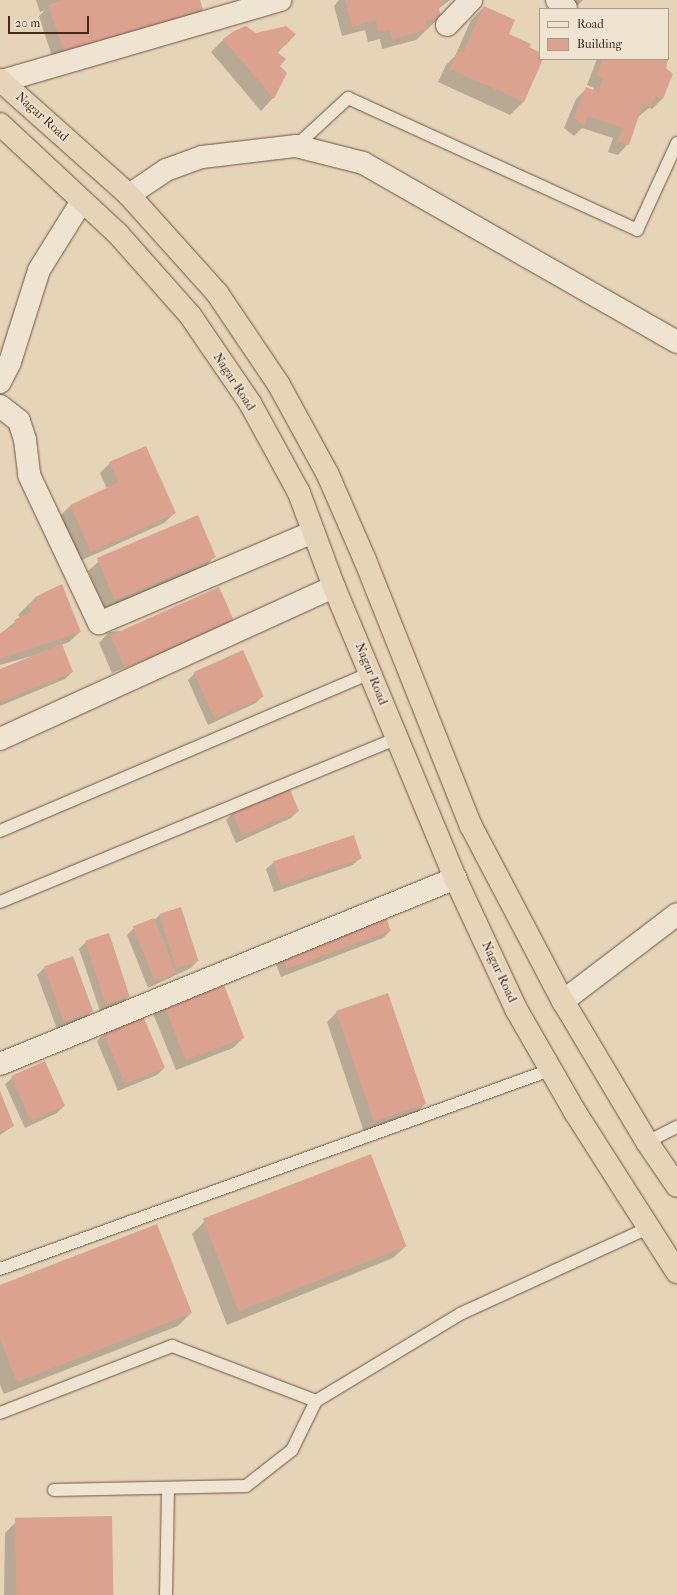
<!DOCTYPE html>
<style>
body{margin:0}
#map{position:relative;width:677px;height:1595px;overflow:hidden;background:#e6d4b9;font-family:"IM FELL French Canon",serif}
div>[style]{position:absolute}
.shadow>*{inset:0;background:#0003}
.building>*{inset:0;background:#dba38f;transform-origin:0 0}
.roads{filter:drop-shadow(0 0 1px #705340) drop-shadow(0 0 1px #705340)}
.service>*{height:12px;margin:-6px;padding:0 6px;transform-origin:6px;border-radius:6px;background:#efe3d2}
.minor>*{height:22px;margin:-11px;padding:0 11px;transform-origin:11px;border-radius:11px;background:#efe3d2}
.trunk>*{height:22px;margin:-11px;padding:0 11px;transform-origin:11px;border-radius:11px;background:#e6d4b9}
span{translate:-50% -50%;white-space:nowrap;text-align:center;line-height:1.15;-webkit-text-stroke:3.5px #efe3d2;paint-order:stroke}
.street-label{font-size:13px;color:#482818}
.legend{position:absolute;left:539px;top:8px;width:130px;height:52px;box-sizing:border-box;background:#efe3d2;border:1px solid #ac9888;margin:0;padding:5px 7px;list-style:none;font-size:12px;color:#482818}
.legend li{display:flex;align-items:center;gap:8px;height:20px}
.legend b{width:20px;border:1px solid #ac9888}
.scale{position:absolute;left:8px;top:16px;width:81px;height:18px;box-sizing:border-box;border:2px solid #482818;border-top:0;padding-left:5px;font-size:12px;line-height:14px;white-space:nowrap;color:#482818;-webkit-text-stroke:3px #efe3d2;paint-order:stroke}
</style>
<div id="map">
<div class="shadow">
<div style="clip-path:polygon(36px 0,198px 0,202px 10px,192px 20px,55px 66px,39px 16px,45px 10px,40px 12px)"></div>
<div style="clip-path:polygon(339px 0,450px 0,438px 9px,440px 17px,416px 40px,382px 49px,380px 39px,368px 42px,365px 30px,342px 36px,334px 6px)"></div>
<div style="clip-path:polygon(563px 0,583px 0,574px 9px)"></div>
<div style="clip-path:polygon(484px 7px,507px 35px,540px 53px,540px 59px,542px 59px,523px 102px,510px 115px,438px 82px,446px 65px,455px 56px,471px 20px)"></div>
<div style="clip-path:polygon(256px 34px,286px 44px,277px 53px,278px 66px,286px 74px,273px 98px,261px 111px,211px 52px,224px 39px)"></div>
<div style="clip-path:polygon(597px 59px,663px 59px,665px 69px,662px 99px,652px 109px,649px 108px,638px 117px,628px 144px,618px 155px,608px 152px,613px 138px,582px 128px,574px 136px,564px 128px,576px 99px,586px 89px,593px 91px,594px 88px,587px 85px)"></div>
<div style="clip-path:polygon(110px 463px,175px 513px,164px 523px,80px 561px,60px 516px,70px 506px,107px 489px,100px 473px)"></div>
<div style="clip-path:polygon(215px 556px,205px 567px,106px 611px,88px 571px,99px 561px)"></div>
<div style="clip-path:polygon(62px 586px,80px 632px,69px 642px,61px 645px,72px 672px,65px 679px,0 706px,0 670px,39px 654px,0 665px,0 634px,20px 618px,18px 615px,35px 598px)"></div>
<div style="clip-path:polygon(233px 620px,223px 630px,112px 673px,99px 643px,109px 632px)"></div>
<div style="clip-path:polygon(195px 673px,263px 696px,256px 703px,208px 725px,188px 680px)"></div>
<div style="clip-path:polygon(288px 788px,298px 811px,291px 818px,236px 843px,226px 820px,233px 813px)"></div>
<div style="clip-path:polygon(360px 858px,353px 865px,274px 892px,266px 869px,274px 862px)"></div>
<div style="clip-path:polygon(160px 915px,198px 960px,191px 968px,148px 988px,127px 935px,134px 928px,154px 920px)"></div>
<div style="clip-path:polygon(390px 931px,383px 938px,281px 977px,274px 959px)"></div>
<div style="clip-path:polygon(86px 942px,129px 996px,122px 1003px,100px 1011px,79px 949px)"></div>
<div style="clip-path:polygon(44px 968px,91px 1012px,84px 1019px,57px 1029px,37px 975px)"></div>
<div style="clip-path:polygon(163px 1001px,243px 1038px,233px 1048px,176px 1070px,152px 1011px)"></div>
<div style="clip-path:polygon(337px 1012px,425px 1104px,415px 1114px,364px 1132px,327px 1022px)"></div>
<div style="clip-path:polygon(143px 1017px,164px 1068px,157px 1075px,118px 1091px,97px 1041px,104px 1034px)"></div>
<div style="clip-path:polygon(13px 1077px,64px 1106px,57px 1113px,25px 1128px,5px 1084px)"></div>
<div style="clip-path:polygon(0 1094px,13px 1126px,0 1135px)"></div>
<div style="clip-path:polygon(205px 1221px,406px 1246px,393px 1258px,227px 1325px,192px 1234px)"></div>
<div style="clip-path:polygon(0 1286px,191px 1313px,178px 1326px,4px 1394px,0 1385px)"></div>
<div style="clip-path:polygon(111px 1517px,113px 1595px,4px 1595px,5px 1533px,15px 1523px)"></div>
</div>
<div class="building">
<div style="clip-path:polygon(63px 0,200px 0,203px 10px,66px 57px,48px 5px)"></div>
<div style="clip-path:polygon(345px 0,445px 0,439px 8px,441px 17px,425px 21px,427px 30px,392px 39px,390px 30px,378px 32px,376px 20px,352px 27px)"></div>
<div style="clip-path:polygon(484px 6px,515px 20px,509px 34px,531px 44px,529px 48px,540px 52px,540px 59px,543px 59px,524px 102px,450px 69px,458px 51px,463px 53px)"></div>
<div style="clip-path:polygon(246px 26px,256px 33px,286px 26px,296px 34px,286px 45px,276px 51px,286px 59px,280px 66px,287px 73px,274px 99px,223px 39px,234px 31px)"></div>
<div style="clip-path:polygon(603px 59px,666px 59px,668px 60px,666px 68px,673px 74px,663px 99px,655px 96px,650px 108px,643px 104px,629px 145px,618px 141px,623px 128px,587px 116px,585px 127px,574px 118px,586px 87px,598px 92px,604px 78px,596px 75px)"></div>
<div style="clip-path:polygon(146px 446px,176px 513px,91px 552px,70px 505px,119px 482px,109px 462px)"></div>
<div style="left:198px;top:515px;width:46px;height:110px;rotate:67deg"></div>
<div style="clip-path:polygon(62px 584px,81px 632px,0 659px,0 633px,16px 626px,14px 620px,31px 612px,28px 604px,36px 600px,35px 597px)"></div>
<div style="left:219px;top:587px;width:36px;height:119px;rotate:66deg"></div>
<div style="clip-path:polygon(62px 644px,73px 672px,0 702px,0 669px)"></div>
<div style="left:243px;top:650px;width:51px;height:54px;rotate:66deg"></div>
<div style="left:289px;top:787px;width:26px;height:62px;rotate:67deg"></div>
<div style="left:354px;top:835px;width:25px;height:85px;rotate:72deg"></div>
<div style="left:181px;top:907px;width:57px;height:23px;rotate:72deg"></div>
<div style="left:384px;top:912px;width:20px;height:111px;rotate:70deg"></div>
<div style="left:154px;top:918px;width:59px;height:23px;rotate:68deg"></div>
<div style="left:109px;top:933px;width:67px;height:25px;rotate:72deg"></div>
<div style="left:73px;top:956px;width:59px;height:31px;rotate:70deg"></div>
<div style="left:221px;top:977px;width:65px;height:63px;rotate:69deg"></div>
<div style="left:388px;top:993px;width:117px;height:55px;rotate:71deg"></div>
<div style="left:143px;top:1016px;width:56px;height:43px;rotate:67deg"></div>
<div style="left:45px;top:1061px;width:49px;height:37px;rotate:66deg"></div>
<div style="clip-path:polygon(0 1091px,14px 1126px,0 1132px)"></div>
<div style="left:371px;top:1154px;width:99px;height:180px;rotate:69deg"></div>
<div style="clip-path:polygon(157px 1224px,192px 1313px,17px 1382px,0 1339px,0 1285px)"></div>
<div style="left:112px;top:1516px;width:79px;height:97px;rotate:89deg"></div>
</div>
<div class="roads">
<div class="service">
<div style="left:296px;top:146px;width:71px;rotate:-42.7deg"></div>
<div style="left:348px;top:98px;width:318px;rotate:24.5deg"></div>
<div style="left:637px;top:230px;width:96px;rotate:-65.3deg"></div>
<div style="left:0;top:831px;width:402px;rotate:-23.1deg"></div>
<div style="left:0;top:902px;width:430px;rotate:-22.4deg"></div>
<div style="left:647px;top:1142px;width:34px;rotate:-27deg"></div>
<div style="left:0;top:1269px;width:585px;rotate:-19.89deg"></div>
<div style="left:0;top:1413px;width:185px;rotate:-21.3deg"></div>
<div style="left:172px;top:1346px;width:154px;rotate:20.9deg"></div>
<div style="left:316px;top:1401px;width:168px;rotate:-31.1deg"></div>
<div style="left:460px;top:1314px;width:207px;rotate:-24.6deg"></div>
<div style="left:54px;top:1490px;width:192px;rotate:-1.2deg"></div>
<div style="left:246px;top:1486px;width:58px;rotate:-38deg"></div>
<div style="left:292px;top:1450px;width:55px;rotate:-63.9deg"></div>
<div style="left:166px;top:1595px;width:106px;rotate:-88.9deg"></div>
</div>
<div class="minor">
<div style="left:557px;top:0;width:12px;rotate:42deg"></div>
<div style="left:447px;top:25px;width:35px;rotate:-46deg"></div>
<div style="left:2px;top:81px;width:290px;rotate:-16.2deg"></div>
<div style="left:129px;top:195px;width:45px;rotate:-34deg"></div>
<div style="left:166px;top:170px;width:38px;rotate:-20deg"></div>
<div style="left:202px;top:157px;width:95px;rotate:-6.7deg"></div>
<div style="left:296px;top:146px;width:69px;rotate:14.2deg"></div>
<div style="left:363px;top:163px;width:361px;rotate:29.7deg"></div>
<div style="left:0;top:382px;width:22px;rotate:-63deg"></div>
<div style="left:10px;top:362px;width:96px;rotate:-72.5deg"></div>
<div style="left:39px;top:270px;width:81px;rotate:-58.1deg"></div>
<div style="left:0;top:406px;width:24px;rotate:38deg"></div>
<div style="left:19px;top:421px;width:20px;rotate:72deg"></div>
<div style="left:25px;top:440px;width:35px;rotate:83deg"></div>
<div style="left:29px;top:475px;width:164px;rotate:64.7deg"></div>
<div style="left:99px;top:623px;width:233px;rotate:-23deg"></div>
<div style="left:0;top:739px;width:367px;rotate:-24.5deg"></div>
<div style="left:563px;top:1001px;width:143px;rotate:-37.3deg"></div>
<div style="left:0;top:1064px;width:492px;rotate:-22.2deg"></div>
</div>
<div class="trunk">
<div style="left:0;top:80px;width:173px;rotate:41.7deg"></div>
<div style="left:129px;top:195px;width:132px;rotate:48.1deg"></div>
<div style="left:217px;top:293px;width:111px;rotate:56deg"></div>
<div style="left:279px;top:385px;width:102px;rotate:61.4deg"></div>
<div style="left:328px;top:475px;width:93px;rotate:66.5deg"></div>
<div style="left:365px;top:560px;width:286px;rotate:68.3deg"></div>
<div style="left:471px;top:826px;width:198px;rotate:62.3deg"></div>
<div style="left:563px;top:1001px;width:164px;rotate:59.2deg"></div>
<div style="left:647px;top:1142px;width:53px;rotate:55.7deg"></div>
<div style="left:0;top:124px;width:161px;rotate:43deg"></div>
<div style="left:118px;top:234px;width:108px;rotate:48.4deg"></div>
<div style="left:190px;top:315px;width:107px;rotate:55.7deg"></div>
<div style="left:250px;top:403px;width:102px;rotate:61.4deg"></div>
<div style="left:299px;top:493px;width:100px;rotate:69.6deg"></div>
<div style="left:334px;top:587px;width:315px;rotate:67.4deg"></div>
<div style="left:455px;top:878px;width:145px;rotate:65deg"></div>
<div style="left:516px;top:1009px;width:119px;rotate:60.2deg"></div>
<div style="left:575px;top:1112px;width:190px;rotate:57.5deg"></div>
</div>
</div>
<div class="street-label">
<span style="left:42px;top:117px;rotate:42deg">Nagar Road</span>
<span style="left:234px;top:382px;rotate:57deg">Nagar Road</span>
<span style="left:371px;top:674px;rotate:68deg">Nagar Road</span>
<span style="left:499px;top:972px;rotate:65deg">Nagar Road</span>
</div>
<ul class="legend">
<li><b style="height:5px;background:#efe3d2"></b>Road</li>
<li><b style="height:11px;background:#dba38f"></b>Building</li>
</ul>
<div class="scale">20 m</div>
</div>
